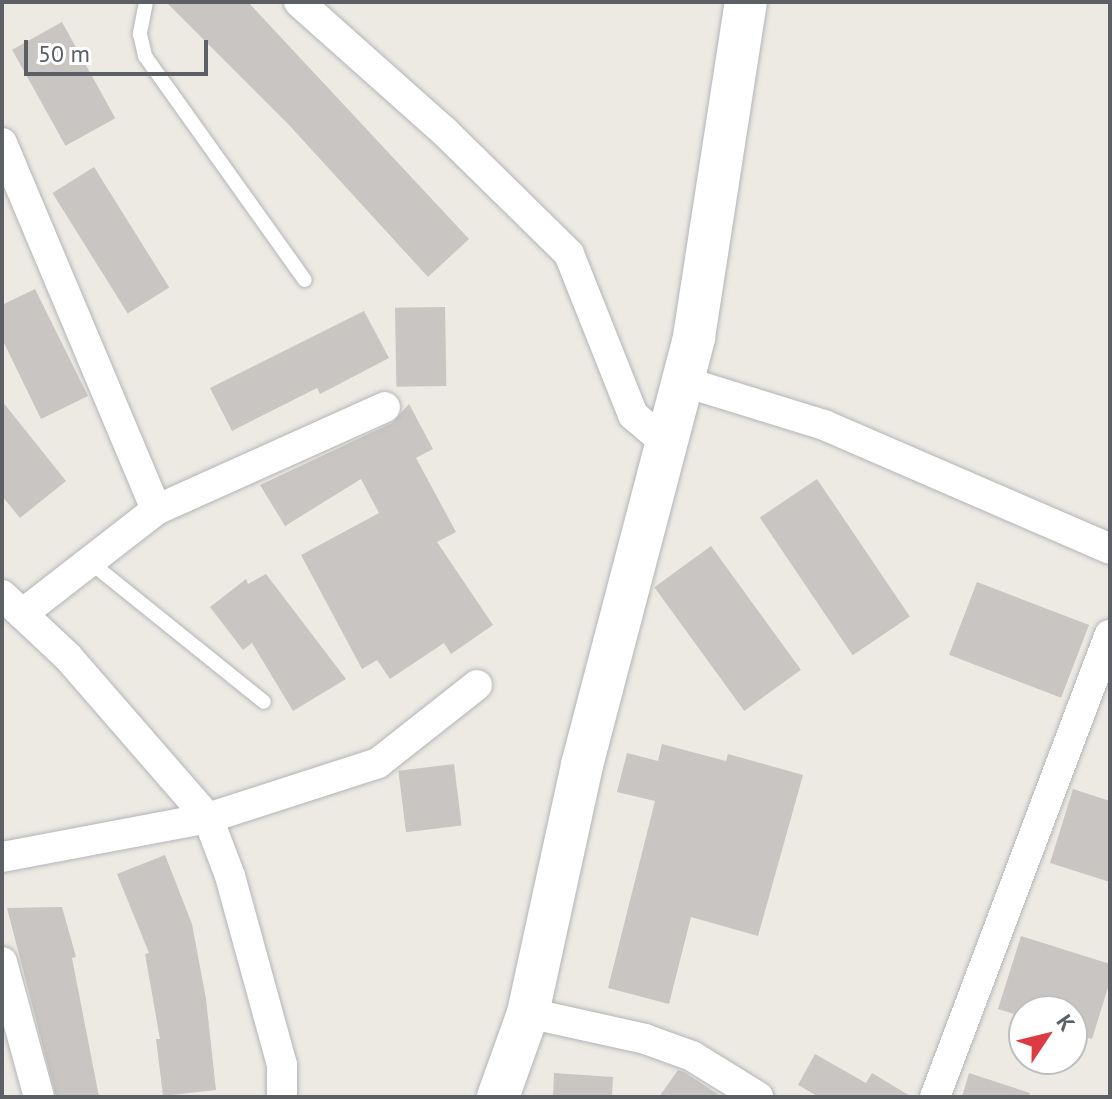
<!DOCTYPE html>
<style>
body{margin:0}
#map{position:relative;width:1112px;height:1099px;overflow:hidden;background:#edeae4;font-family:"PT Sans",sans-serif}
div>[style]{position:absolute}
.building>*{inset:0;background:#c9c5c2;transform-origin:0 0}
.roads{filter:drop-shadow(0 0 2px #b2b5b8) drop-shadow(0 0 2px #b2b5b8)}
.lane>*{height:14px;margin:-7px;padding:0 7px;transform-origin:7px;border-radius:7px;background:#fff}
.street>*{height:30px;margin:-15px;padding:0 15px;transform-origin:15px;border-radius:15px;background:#fff}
.secondary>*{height:42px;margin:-21px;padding:0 21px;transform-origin:21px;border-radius:21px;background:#fff}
span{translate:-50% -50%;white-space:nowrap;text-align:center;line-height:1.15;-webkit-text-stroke:7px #fff;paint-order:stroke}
.frame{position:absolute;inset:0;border:4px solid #5c6064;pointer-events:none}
.north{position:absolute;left:1008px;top:995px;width:80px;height:80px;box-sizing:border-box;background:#fff;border:2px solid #bebfc1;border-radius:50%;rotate:55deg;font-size:22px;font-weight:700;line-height:32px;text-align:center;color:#5c6064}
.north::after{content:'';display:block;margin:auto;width:28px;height:36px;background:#dc3c41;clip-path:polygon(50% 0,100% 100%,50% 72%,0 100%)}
.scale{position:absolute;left:24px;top:40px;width:184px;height:36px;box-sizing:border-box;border:4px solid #5c6064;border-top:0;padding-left:10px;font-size:24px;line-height:28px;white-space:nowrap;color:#5c6064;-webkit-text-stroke:6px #fff;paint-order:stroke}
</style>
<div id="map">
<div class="building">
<div style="clip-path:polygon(166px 2px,248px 2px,469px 239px,428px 277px,289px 125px)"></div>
<div style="left:62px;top:22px;width:110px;height:57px;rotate:61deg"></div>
<div style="left:94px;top:167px;width:142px;height:49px;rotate:58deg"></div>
<div style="clip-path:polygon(35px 289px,88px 396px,41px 419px,2px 339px,2px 305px)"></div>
<div style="left:445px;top:307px;width:79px;height:50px;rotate:89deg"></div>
<div style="clip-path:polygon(364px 311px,389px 358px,320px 394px,317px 388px,232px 431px,210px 388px)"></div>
<div style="clip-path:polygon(2px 401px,66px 481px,20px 518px,2px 496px)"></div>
<div style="clip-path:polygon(409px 404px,433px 449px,416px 458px,456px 532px,437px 542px,493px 625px,451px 654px,444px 643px,390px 679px,377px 660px,362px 669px,301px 555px,379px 513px,361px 479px,285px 526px,260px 485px,392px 423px)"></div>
<div style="left:817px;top:479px;width:166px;height:69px;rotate:56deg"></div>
<div style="left:711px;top:546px;width:153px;height:70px;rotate:54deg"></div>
<div style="clip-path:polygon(266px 574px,346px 679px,293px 711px,252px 643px,243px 650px,210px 607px,246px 579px,248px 584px)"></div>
<div style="left:977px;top:582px;width:120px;height:78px;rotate:21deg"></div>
<div style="clip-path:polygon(662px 744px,726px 761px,728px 754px,803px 775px,758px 936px,691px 917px,669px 1004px,608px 988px,655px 801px,617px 792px,627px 753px,658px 761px)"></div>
<div style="left:454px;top:764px;width:62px;height:56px;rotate:83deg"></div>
<div style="clip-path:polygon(1073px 789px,1110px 801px,1110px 882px,1050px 863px)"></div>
<div style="clip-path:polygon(165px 855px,192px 924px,206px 999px,216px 1090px,163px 1096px,156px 1039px,160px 1039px,145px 954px,149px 953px,117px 874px)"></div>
<div style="clip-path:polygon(62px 907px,76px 957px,72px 958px,99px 1097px,56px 1097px,7px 908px)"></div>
<div style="clip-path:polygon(1021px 936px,1110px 964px,1110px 981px,1092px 1039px,1072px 1033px,1072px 1011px,1024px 1011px,1024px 1017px,998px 1009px)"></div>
<div style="clip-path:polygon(815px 1054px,866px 1083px,872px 1073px,912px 1097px,819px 1097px,798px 1085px)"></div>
<div style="clip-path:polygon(678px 1070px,684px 1072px,722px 1097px,659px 1097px)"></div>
<div style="clip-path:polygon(554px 1073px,613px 1077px,612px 1097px,553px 1097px)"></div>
<div style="clip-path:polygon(969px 1073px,1030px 1093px,1029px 1097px,962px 1097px)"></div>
</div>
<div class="roads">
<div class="lane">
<div style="left:146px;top:2px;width:33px;rotate:101deg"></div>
<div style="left:140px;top:34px;width:23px;rotate:77deg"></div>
<div style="left:145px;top:56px;width:275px;rotate:54.5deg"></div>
<div style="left:90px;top:562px;width:223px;rotate:38.8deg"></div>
</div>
<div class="street">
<div style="left:299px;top:2px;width:194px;rotate:41.7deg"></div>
<div style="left:444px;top:131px;width:175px;rotate:44.5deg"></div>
<div style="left:569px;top:254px;width:173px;rotate:68.3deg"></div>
<div style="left:633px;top:415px;width:43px;rotate:40.3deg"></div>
<div style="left:2px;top:143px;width:398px;rotate:67.2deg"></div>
<div style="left:682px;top:381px;width:149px;rotate:17.2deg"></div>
<div style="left:824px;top:425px;width:312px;rotate:23.4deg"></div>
<div style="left:2px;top:595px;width:91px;rotate:43.2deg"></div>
<div style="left:68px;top:657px;width:213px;rotate:49deg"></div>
<div style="left:208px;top:818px;width:62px;rotate:69.2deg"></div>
<div style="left:230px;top:876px;width:196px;rotate:74.6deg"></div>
<div style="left:282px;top:1065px;width:32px;rotate:90deg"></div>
<div style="left:22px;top:614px;width:170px;rotate:-37.8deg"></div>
<div style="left:156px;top:510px;width:251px;rotate:-24.2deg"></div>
<div style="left:2px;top:857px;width:210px;rotate:-10.7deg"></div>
<div style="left:208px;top:818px;width:179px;rotate:-17.9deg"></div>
<div style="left:378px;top:763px;width:126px;rotate:-38.2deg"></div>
<div style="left:2px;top:962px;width:140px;rotate:74.7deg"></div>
<div style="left:528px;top:1013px;width:120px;rotate:12.5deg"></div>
<div style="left:645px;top:1039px;width:50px;rotate:19.9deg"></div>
<div style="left:692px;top:1056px;width:78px;rotate:31.8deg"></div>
<div style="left:935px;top:1097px;width:494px;rotate:-69.3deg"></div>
</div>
<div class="secondary">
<div style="left:498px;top:1097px;width:89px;rotate:-70.3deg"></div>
<div style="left:528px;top:1013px;width:254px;rotate:-77.7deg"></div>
<div style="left:582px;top:765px;width:442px;rotate:-75.3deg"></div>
<div style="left:694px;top:337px;width:339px;rotate:-81.2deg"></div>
</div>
</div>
<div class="frame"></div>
<div class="north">K</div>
<div class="scale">50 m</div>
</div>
